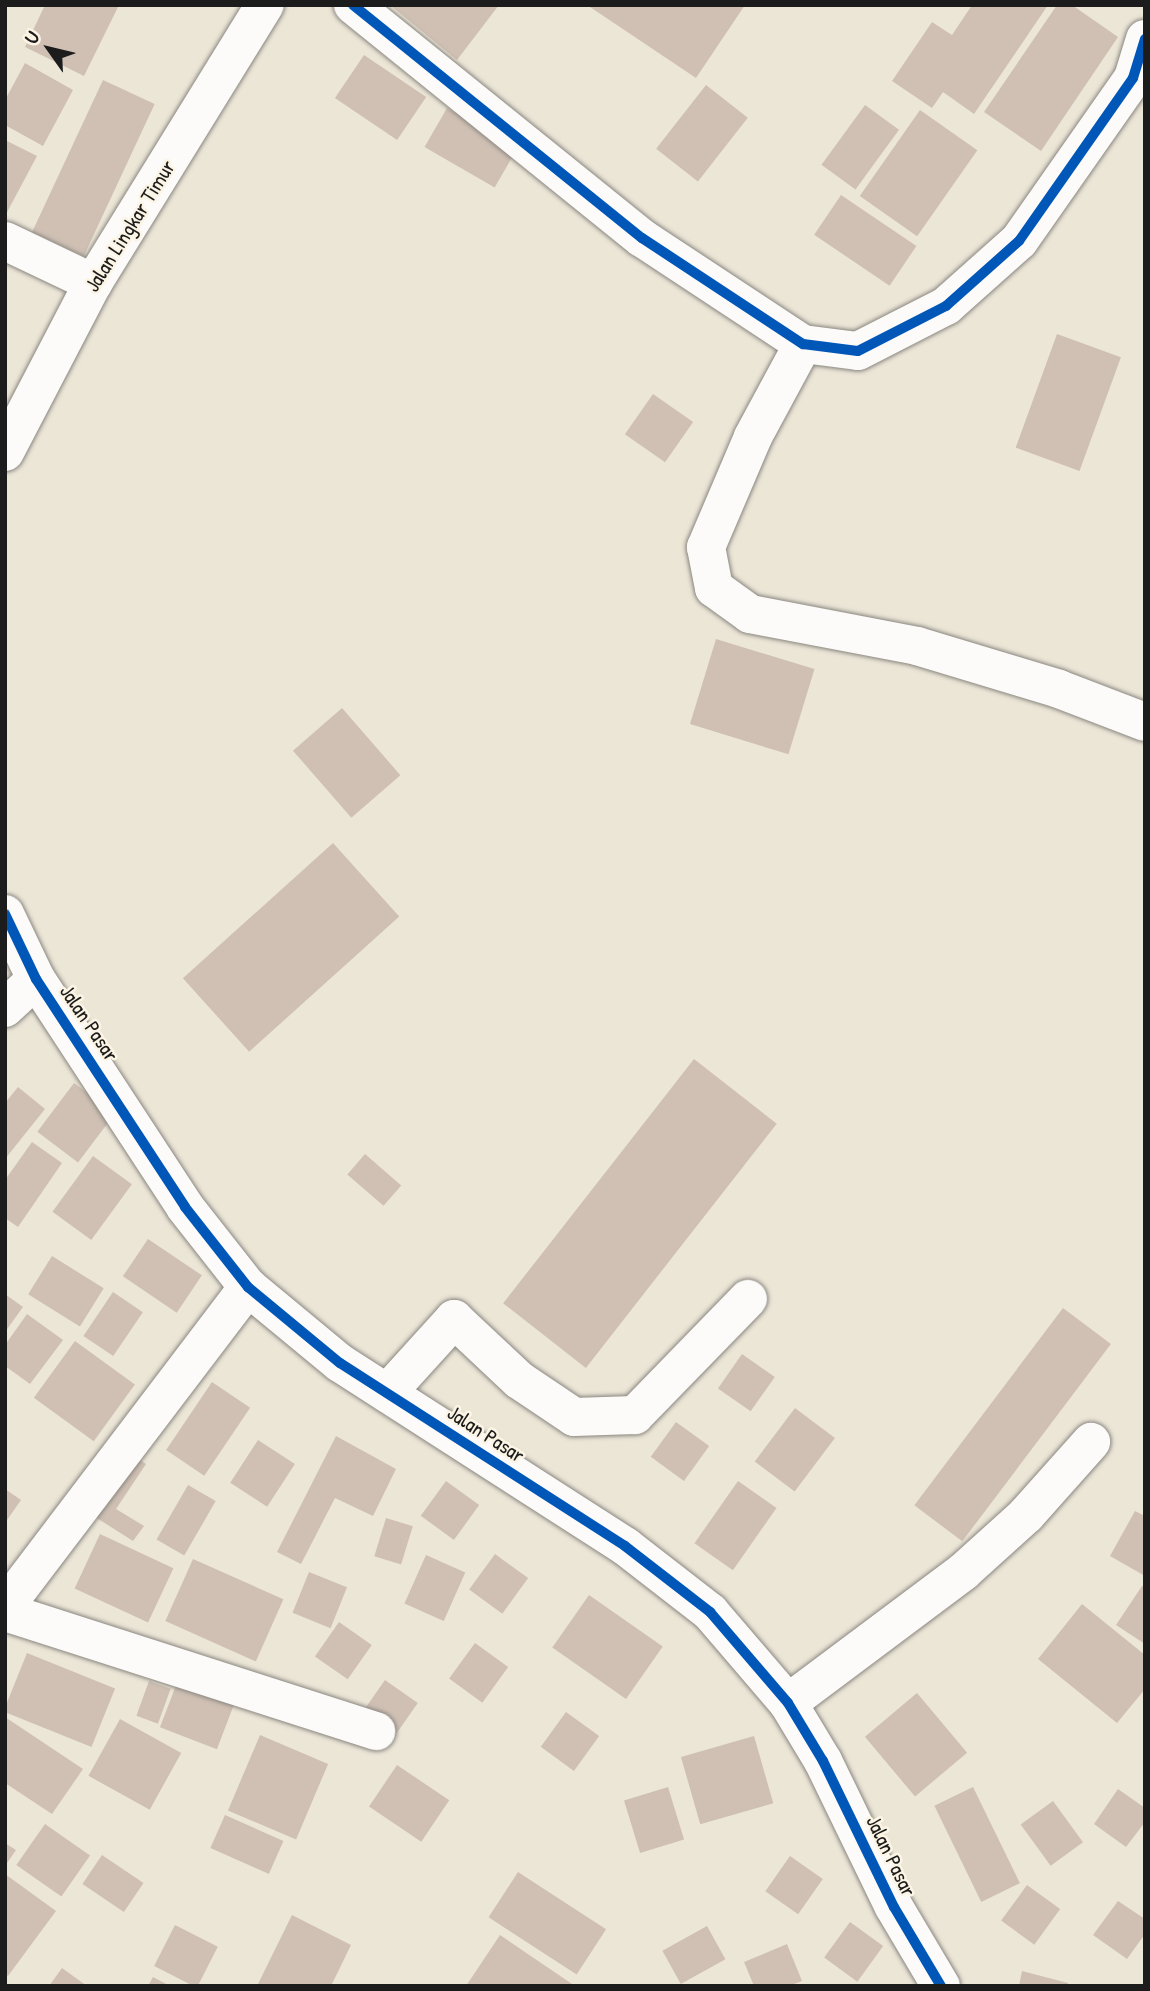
<!DOCTYPE html>
<style>
body{margin:0}
#map{position:relative;width:1150px;height:1991px;overflow:hidden;background:#ece6d7;font-family:"Patrick Hand",sans-serif}
div>[style]{position:absolute}
.building>*{inset:0;background:#d0c0b4;transform-origin:0 0}
.roads{filter:drop-shadow(0 0 2px #8a8780) drop-shadow(0 0 2px #8a8780)}
.minor>*{height:38px;margin:-19px;padding:0 19px;transform-origin:19px;border-radius:19px;background:#fcfbf9}
.major>*{height:38px;margin:-19px;padding:0 19px;transform-origin:19px;border-radius:19px;background:#fcfbf9}
.cycleway>*{height:10px;margin:-5px;padding:0 5px;transform-origin:5px;border-radius:5px;background:#0057b8}
span{translate:-50% -50%;white-space:nowrap;text-align:center;line-height:1.15;-webkit-text-stroke:5px #fcf5e5;paint-order:stroke}
.street-label{font-size:21px;color:#1c1c1c}
.frame{position:absolute;inset:0;border:7px solid #1c1c1c;pointer-events:none}
.north{position:absolute;left:14px;top:14px;width:70px;height:70px;-webkit-text-stroke:5px #fcf5e5;paint-order:stroke;rotate:304deg;font-size:19px;font-weight:700;line-height:28px;text-align:center;color:#1c1c1c}
.north::after{content:'';display:block;margin:auto;width:24px;height:32px;background:#1c1c1c;clip-path:polygon(50% 0,100% 100%,50% 72%,0 100%)}
</style>
<div id="map">
<div class="building">
<div style="clip-path:polygon(45px 5px,119px 5px,84px 76px,25px 47px)"></div>
<div style="clip-path:polygon(390px 5px,499px 5px,457px 60px)"></div>
<div style="clip-path:polygon(587px 5px,745px 5px,696px 78px)"></div>
<div style="clip-path:polygon(972px 5px,1048px 5px,974px 114px,943px 92px,932px 108px,892px 81px,932px 22px,952px 35px)"></div>
<div style="clip-path:polygon(1057px 5px,1072px 5px,1118px 37px,1041px 151px,984px 112px)"></div>
<div style="left:364px;top:55px;width:75px;height:52px;rotate:34deg"></div>
<div style="clip-path:polygon(25px 63px,73px 90px,43px 146px,5px 125px,5px 100px)"></div>
<div style="left:103px;top:80px;width:57px;height:168px;rotate:25deg"></div>
<div style="left:706px;top:85px;width:53px;height:81px;rotate:38deg"></div>
<div style="left:865px;top:105px;width:42px;height:74px;rotate:36deg"></div>
<div style="left:447px;top:108px;width:81px;height:45px;rotate:30deg"></div>
<div style="left:920px;top:110px;width:70px;height:105px;rotate:35deg"></div>
<div style="clip-path:polygon(5px 140px,37px 156px,5px 216px)"></div>
<div style="left:841px;top:195px;width:91px;height:48px;rotate:34deg"></div>
<div style="left:1057px;top:334px;width:68px;height:121px;rotate:20deg"></div>
<div style="left:653px;top:394px;width:49px;height:49px;rotate:35deg"></div>
<div style="left:716px;top:639px;width:103px;height:89px;rotate:17deg"></div>
<div style="left:342px;top:708px;width:89px;height:65px;rotate:49deg"></div>
<div style="left:333px;top:843px;width:99px;height:202px;rotate:48deg"></div>
<div style="left:694px;top:1059px;width:105px;height:310px;rotate:38deg"></div>
<div style="left:74px;top:1083px;width:51px;height:61px;rotate:37deg"></div>
<div style="clip-path:polygon(18px 1087px,45px 1109px,5px 1159px,5px 1103px)"></div>
<div style="clip-path:polygon(32px 1142px,62px 1163px,18px 1227px,5px 1218px,5px 1180px)"></div>
<div style="left:365px;top:1154px;width:48px;height:27px;rotate:41deg"></div>
<div style="left:93px;top:1156px;width:48px;height:69px;rotate:36deg"></div>
<div style="left:148px;top:1239px;width:65px;height:45px;rotate:34deg"></div>
<div style="left:52px;top:1256px;width:61px;height:45px;rotate:32deg"></div>
<div style="left:113px;top:1292px;width:36px;height:53px;rotate:34deg"></div>
<div style="clip-path:polygon(5px 1294px,23px 1307px,5px 1332px)"></div>
<div style="left:1063px;top:1308px;width:60px;height:247px;rotate:37deg"></div>
<div style="clip-path:polygon(27px 1314px,63px 1340px,30px 1384px,5px 1366px,5px 1345px)"></div>
<div style="left:75px;top:1341px;width:74px;height:70px;rotate:36deg"></div>
<div style="left:742px;top:1354px;width:40px;height:42px;rotate:35deg"></div>
<div style="left:212px;top:1382px;width:46px;height:82px;rotate:34deg"></div>
<div style="left:795px;top:1408px;width:50px;height:67px;rotate:37deg"></div>
<div style="left:676px;top:1422px;width:41px;height:43px;rotate:36deg"></div>
<div style="clip-path:polygon(336px 1436px,396px 1469px,373px 1516px,335px 1498px,301px 1564px,277px 1552px)"></div>
<div style="left:258px;top:1440px;width:44px;height:51px;rotate:33deg"></div>
<div style="clip-path:polygon(132px 1455px,146px 1464px,116px 1509px,144px 1526px,133px 1541px,92px 1515px)"></div>
<div style="left:446px;top:1481px;width:41px;height:43px;rotate:36deg"></div>
<div style="left:738px;top:1481px;width:47px;height:76px;rotate:35deg"></div>
<div style="left:188px;top:1485px;width:32px;height:63px;rotate:30deg"></div>
<div style="clip-path:polygon(5px 1489px,21px 1500px,5px 1523px)"></div>
<div style="clip-path:polygon(1135px 1511px,1145px 1516px,1145px 1576px,1110px 1556px)"></div>
<div style="left:386px;top:1518px;width:28px;height:40px;rotate:17deg"></div>
<div style="left:100px;top:1534px;width:81px;height:60px;rotate:25deg"></div>
<div style="left:495px;top:1554px;width:41px;height:44px;rotate:36deg"></div>
<div style="left:426px;top:1555px;width:43px;height:53px;rotate:24deg"></div>
<div style="left:193px;top:1559px;width:99px;height:68px;rotate:24deg"></div>
<div style="left:309px;top:1572px;width:41px;height:44px;rotate:22deg"></div>
<div style="clip-path:polygon(1142px 1586px,1145px 1587px,1145px 1644px,1116px 1625px)"></div>
<div style="left:589px;top:1595px;width:90px;height:64px;rotate:35deg"></div>
<div style="clip-path:polygon(1082px 1604px,1145px 1655px,1145px 1689px,1117px 1723px,1038px 1659px)"></div>
<div style="left:339px;top:1622px;width:40px;height:42px;rotate:35deg"></div>
<div style="left:475px;top:1643px;width:41px;height:44px;rotate:36deg"></div>
<div style="left:27px;top:1653px;width:95px;height:63px;rotate:22deg"></div>
<div style="left:180px;top:1675px;width:61px;height:56px;rotate:21deg"></div>
<div style="left:385px;top:1680px;width:40px;height:43px;rotate:35deg"></div>
<div style="left:149px;top:1681px;width:23px;height:37px;rotate:20deg"></div>
<div style="left:917px;top:1693px;width:78px;height:68px;rotate:50deg"></div>
<div style="left:566px;top:1712px;width:41px;height:43px;rotate:36deg"></div>
<div style="clip-path:polygon(5px 1717px,83px 1769px,52px 1814px,5px 1783px)"></div>
<div style="left:120px;top:1719px;width:70px;height:65px;rotate:29deg"></div>
<div style="left:260px;top:1735px;width:74px;height:82px;rotate:23deg"></div>
<div style="left:754px;top:1736px;width:70px;height:76px;rotate:74deg"></div>
<div style="left:397px;top:1765px;width:63px;height:50px;rotate:34deg"></div>
<div style="left:668px;top:1787px;width:55px;height:46px;rotate:73deg"></div>
<div style="left:973px;top:1787px;width:107px;height:43px;rotate:64deg"></div>
<div style="clip-path:polygon(1118px 1789px,1145px 1808px,1145px 1822px,1126px 1847px,1094px 1824px)"></div>
<div style="left:1053px;top:1801px;width:51px;height:40px;rotate:54deg"></div>
<div style="left:225px;top:1815px;width:64px;height:36px;rotate:24deg"></div>
<div style="left:45px;top:1824px;width:55px;height:50px;rotate:35deg"></div>
<div style="clip-path:polygon(5px 1843px,16px 1850px,5px 1866px)"></div>
<div style="left:102px;top:1855px;width:50px;height:35px;rotate:34deg"></div>
<div style="left:790px;top:1856px;width:40px;height:43px;rotate:35deg"></div>
<div style="left:518px;top:1872px;width:105px;height:54px;rotate:33deg"></div>
<div style="clip-path:polygon(5px 1874px,56px 1911px,8px 1976px,5px 1974px)"></div>
<div style="left:1027px;top:1885px;width:41px;height:44px;rotate:36deg"></div>
<div style="clip-path:polygon(1118px 1901px,1145px 1919px,1145px 1934px,1127px 1959px,1093px 1935px)"></div>
<div style="clip-path:polygon(292px 1915px,351px 1945px,331px 1986px,257px 1986px)"></div>
<div style="left:850px;top:1922px;width:41px;height:44px;rotate:36deg"></div>
<div style="left:175px;top:1925px;width:48px;height:46px;rotate:27deg"></div>
<div style="left:707px;top:1926px;width:38px;height:51px;rotate:61deg"></div>
<div style="clip-path:polygon(500px 1935px,575px 1986px,466px 1986px)"></div>
<div style="clip-path:polygon(787px 1944px,802px 1981px,789px 1986px,754px 1986px,744px 1962px)"></div>
<div style="clip-path:polygon(62px 1968px,87px 1986px,49px 1986px)"></div>
<div style="clip-path:polygon(1022px 1971px,1068px 1983px,1068px 1986px,1019px 1986px)"></div>
<div style="clip-path:polygon(153px 1977px,170px 1986px,148px 1986px)"></div>
</div>
<div class="roads">
<div class="minor">
<div style="left:353px;top:5px;width:371px;rotate:38.9deg"></div>
<div style="left:642px;top:238px;width:193px;rotate:33.4deg"></div>
<div style="left:803px;top:344px;width:55px;rotate:7.3deg"></div>
<div style="left:858px;top:351px;width:99px;rotate:-27.1deg"></div>
<div style="left:946px;top:306px;width:98px;rotate:-41.7deg"></div>
<div style="left:1019px;top:241px;width:199px;rotate:-55deg"></div>
<div style="left:1133px;top:78px;width:41px;rotate:-72.9deg"></div>
<div style="left:5px;top:241px;width:98px;rotate:25.5deg"></div>
<div style="left:803px;top:344px;width:106px;rotate:118.3deg"></div>
<div style="left:753px;top:437px;width:120px;rotate:113.1deg"></div>
<div style="left:706px;top:547px;width:42px;rotate:79deg"></div>
<div style="left:714px;top:588px;width:44px;rotate:35.8deg"></div>
<div style="left:750px;top:614px;width:170px;rotate:10.8deg"></div>
<div style="left:917px;top:646px;width:148px;rotate:16.8deg"></div>
<div style="left:1059px;top:689px;width:92px;rotate:21deg"></div>
<div style="left:5px;top:914px;width:72px;rotate:64.5deg"></div>
<div style="left:36px;top:979px;width:272px;rotate:56.8deg"></div>
<div style="left:185px;top:1207px;width:102px;rotate:51.8deg"></div>
<div style="left:248px;top:1287px;width:119px;rotate:39.6deg"></div>
<div style="left:340px;top:1363px;width:339px;rotate:32.7deg"></div>
<div style="left:625px;top:1546px;width:108px;rotate:37.8deg"></div>
<div style="left:710px;top:1612px;width:120px;rotate:49.4deg"></div>
<div style="left:788px;top:1703px;width:68px;rotate:58.9deg"></div>
<div style="left:823px;top:1761px;width:162px;rotate:64.1deg"></div>
<div style="left:894px;top:1907px;width:92px;rotate:59.3deg"></div>
<div style="left:5px;top:1008px;width:42px;rotate:-43.1deg"></div>
<div style="left:387px;top:1393px;width:100px;rotate:-47.8deg"></div>
<div style="left:454px;top:1319px;width:89px;rotate:43.2deg"></div>
<div style="left:519px;top:1380px;width:66px;rotate:33.9deg"></div>
<div style="left:574px;top:1417px;width:61px;rotate:-1.9deg"></div>
<div style="left:635px;top:1415px;width:162px;rotate:-45.8deg"></div>
<div style="left:5px;top:1607px;width:402px;rotate:-52.8deg"></div>
<div style="left:5px;top:1612px;width:390px;rotate:17.8deg"></div>
<div style="left:788px;top:1703px;width:219px;rotate:-36.8deg"></div>
<div style="left:963px;top:1572px;width:85px;rotate:-42.1deg"></div>
<div style="left:1026px;top:1515px;width:98px;rotate:-48.3deg"></div>
</div>
<div class="major">
<div style="left:5px;top:452px;width:191px;rotate:-62.5deg"></div>
<div style="left:93px;top:283px;width:327px;rotate:-58.3deg"></div>
</div>
</div>
<div class="cycleway">
<div style="left:353px;top:5px;width:371px;rotate:38.9deg"></div>
<div style="left:642px;top:238px;width:193px;rotate:33.4deg"></div>
<div style="left:803px;top:344px;width:55px;rotate:7.3deg"></div>
<div style="left:858px;top:351px;width:99px;rotate:-27.1deg"></div>
<div style="left:946px;top:306px;width:98px;rotate:-41.7deg"></div>
<div style="left:1019px;top:241px;width:199px;rotate:-55deg"></div>
<div style="left:1133px;top:78px;width:41px;rotate:-72.9deg"></div>
<div style="left:5px;top:914px;width:72px;rotate:64.5deg"></div>
<div style="left:36px;top:979px;width:272px;rotate:56.8deg"></div>
<div style="left:185px;top:1207px;width:102px;rotate:51.8deg"></div>
<div style="left:248px;top:1287px;width:119px;rotate:39.6deg"></div>
<div style="left:340px;top:1363px;width:339px;rotate:32.7deg"></div>
<div style="left:625px;top:1546px;width:108px;rotate:37.8deg"></div>
<div style="left:710px;top:1612px;width:120px;rotate:49.4deg"></div>
<div style="left:788px;top:1703px;width:68px;rotate:58.9deg"></div>
<div style="left:823px;top:1761px;width:162px;rotate:64.1deg"></div>
<div style="left:894px;top:1907px;width:92px;rotate:59.3deg"></div>
</div>
<div class="street-label">
<span style="left:130px;top:226px;rotate:-58deg">Jalan Lingkar Timur</span>
<span style="left:89px;top:1023px;rotate:56deg">Jalan Pasar</span>
<span style="left:486px;top:1434px;rotate:33deg">Jalan Pasar</span>
<span style="left:891px;top:1856px;rotate:64deg">Jalan Pasar</span>
</div>
<div class="frame"></div>
<div class="north">U</div>
</div>
